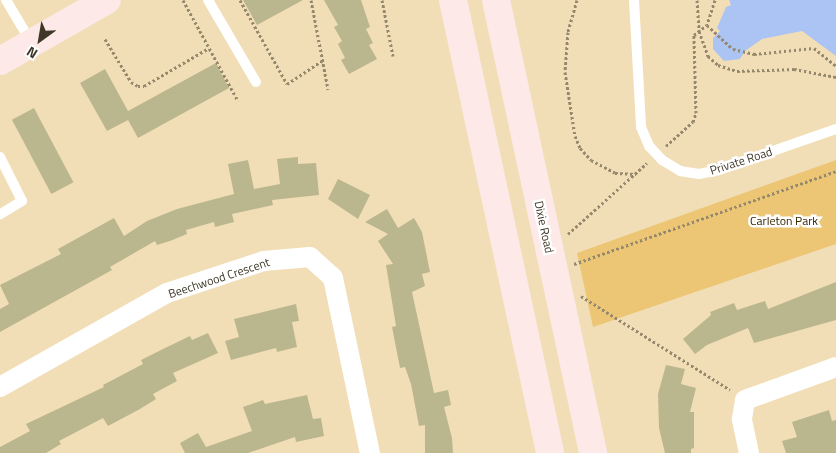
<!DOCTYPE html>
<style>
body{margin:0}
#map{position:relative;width:836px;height:453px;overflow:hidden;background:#f2deb6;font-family:"Titillium Web",sans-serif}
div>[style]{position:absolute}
.green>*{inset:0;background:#ecc674}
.water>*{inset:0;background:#acc4f4}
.building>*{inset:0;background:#bab78e;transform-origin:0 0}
.path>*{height:3px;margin-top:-1.5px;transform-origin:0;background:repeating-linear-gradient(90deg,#95886c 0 2.5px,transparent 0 5px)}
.lane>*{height:10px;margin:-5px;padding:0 5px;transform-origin:5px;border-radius:5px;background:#fff}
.street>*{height:20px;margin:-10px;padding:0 10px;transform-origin:10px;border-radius:10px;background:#fff}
.secondary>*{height:28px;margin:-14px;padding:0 14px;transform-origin:14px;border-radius:14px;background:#fce9e8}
span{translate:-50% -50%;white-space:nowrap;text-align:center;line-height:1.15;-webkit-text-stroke:5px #fff;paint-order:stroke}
.street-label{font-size:12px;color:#3f3828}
.park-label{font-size:12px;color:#372600}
.north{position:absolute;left:15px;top:15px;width:50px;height:50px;-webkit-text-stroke:4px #fff;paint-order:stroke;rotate:212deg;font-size:14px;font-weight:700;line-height:20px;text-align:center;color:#3f3828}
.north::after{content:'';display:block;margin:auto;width:18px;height:22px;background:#3f3828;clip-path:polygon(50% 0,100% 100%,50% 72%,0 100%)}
</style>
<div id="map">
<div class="green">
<div style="clip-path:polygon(836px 160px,836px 244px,593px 327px,577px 253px)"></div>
</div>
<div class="water">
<div style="clip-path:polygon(729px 0,836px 0,836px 56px,802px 31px,762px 39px,745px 51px,740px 59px,724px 61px,713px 49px,713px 38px,720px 31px,717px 28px,726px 7px,731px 5px)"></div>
</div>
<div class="building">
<div style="clip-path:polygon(243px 0,303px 0,257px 25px)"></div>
<div style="clip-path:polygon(324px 0,361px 0,370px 27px,366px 29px,373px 43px,369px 45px,377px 59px,349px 74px,341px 60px,345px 58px,338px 44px,342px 41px,334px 27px,338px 25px)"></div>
<div style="clip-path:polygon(216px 63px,229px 88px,138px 138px,128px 120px,107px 131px,80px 83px,105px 69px,128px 111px)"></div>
<div style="left:34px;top:108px;width:84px;height:25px;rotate:62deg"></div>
<div style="clip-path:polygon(298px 157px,298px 164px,316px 163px,319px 195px,272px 200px,273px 205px,232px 214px,234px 222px,215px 227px,214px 222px,186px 230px,187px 234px,170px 241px,157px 245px,155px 241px,110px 267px,112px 270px,0 332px,0 309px,9px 304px,0 285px,61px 254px,58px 249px,114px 218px,124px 236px,147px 221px,177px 209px,234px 194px,228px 164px,248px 160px,254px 189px,280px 184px,277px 159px)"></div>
<div style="clip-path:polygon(338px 179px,370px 195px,358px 219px,328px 199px)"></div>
<div style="clip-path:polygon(387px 209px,398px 228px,414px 218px,422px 232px,430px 272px,422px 274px,425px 286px,412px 292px,434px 393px,448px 390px,451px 405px,444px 407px,452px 438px,453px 453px,425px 453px,425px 425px,419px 426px,411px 384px,405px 367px,400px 368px,392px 327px,396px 326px,386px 265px,393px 264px,378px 241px,388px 234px,365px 222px)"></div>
<div style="clip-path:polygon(836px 282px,836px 320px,754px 343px,748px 328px,707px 345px,695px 354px,683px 339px,711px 315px,710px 312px,734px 303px,737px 310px,765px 301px,768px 309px)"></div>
<div style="clip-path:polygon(296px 304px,299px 321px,292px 322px,297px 347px,277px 352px,276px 348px,231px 360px,225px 341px,239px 337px,234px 319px)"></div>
<div style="clip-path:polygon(208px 333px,218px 353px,173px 373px,177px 381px,153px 394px,156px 399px,140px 409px,108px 426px,103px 418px,59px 441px,61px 444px,46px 453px,0 453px,0 447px,30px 431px,26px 424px,104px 387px,103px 385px,143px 364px,141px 360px,163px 349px,190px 336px,192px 340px)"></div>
<div style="clip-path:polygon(666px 365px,685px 369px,681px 384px,696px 388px,690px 412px,694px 412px,694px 448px,691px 449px,691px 453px,665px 453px,659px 428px,658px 394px)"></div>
<div style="clip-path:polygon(307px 395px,313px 419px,321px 418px,324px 436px,296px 442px,295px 437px,248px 453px,185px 453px,180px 443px,198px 433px,206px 447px,252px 431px,243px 407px,263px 400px,265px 404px)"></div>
<div style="clip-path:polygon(829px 410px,832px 421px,836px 420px,836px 453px,786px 453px,782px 441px,797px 437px,792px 422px)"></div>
</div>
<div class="path">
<div style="left:183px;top:0;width:115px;rotate:61.4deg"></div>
<div style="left:240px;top:0;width:96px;rotate:60.8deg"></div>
<div style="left:287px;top:84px;width:43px;rotate:-33.7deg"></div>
<div style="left:311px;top:0;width:91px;rotate:79.2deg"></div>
<div style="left:382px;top:0;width:57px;rotate:78.9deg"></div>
<div style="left:577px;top:0;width:33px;rotate:106deg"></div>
<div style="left:568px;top:32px;width:40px;rotate:94.3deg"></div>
<div style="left:565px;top:72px;width:65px;rotate:81.1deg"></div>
<div style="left:575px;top:136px;width:13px;rotate:67deg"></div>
<div style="left:580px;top:148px;width:16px;rotate:47deg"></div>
<div style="left:591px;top:160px;width:27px;rotate:28deg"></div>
<div style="left:615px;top:173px;width:21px;rotate:3deg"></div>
<div style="left:697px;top:0;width:31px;rotate:86deg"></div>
<div style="left:699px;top:31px;width:27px;rotate:70deg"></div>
<div style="left:708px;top:56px;width:13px;rotate:42deg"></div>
<div style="left:718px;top:65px;width:20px;rotate:18deg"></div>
<div style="left:737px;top:71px;width:57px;rotate:-2deg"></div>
<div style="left:794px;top:69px;width:43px;rotate:10.8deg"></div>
<div style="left:715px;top:0;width:26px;rotate:108deg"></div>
<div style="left:707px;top:25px;width:35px;rotate:43deg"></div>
<div style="left:733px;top:49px;width:22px;rotate:13deg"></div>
<div style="left:754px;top:54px;width:60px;rotate:-5.7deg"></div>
<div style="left:814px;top:48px;width:28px;rotate:39deg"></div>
<div style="left:105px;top:39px;width:50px;rotate:58.8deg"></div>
<div style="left:131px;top:82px;width:8px;rotate:30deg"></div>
<div style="left:138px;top:86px;width:6px"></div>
<div style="left:144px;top:86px;width:75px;rotate:-30.3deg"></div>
<div style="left:666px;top:146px;width:36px;rotate:-42deg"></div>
<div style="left:693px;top:122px;width:9px;rotate:-72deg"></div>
<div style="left:696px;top:113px;width:78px;rotate:-91.5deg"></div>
<div style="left:694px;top:35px;width:16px;rotate:-38deg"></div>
<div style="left:568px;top:234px;width:106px;rotate:-41.9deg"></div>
<div style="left:574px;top:264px;width:278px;rotate:-19.5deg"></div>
<div style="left:581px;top:296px;width:176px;rotate:32.2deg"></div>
</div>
<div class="lane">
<div style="left:6px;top:0;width:49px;rotate:59.2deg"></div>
<div style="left:208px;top:0;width:95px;rotate:59.7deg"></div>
<div style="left:634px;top:0;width:127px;rotate:86.8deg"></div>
<div style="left:641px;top:127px;width:21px;rotate:67deg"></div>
<div style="left:649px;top:146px;width:19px;rotate:47deg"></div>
<div style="left:662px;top:160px;width:21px;rotate:31deg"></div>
<div style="left:680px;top:171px;width:19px;rotate:9deg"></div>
<div style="left:699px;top:174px;width:19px;rotate:-12deg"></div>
<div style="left:718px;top:170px;width:125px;rotate:-19.2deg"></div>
<div style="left:0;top:157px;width:49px;rotate:63.4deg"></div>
<div style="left:22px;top:201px;width:26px;rotate:149deg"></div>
</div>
<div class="street">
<div style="left:0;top:387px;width:192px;rotate:-29.4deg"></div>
<div style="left:167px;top:293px;width:102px;rotate:-18.3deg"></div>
<div style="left:264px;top:261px;width:46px;rotate:-5deg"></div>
<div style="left:310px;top:257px;width:31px;rotate:42deg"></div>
<div style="left:333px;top:278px;width:179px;rotate:78.1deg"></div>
<div style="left:749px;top:453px;width:35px;rotate:-102deg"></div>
<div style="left:742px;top:419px;width:19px;rotate:-81deg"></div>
<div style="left:745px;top:400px;width:97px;rotate:-19.9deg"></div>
</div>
<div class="secondary">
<div style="left:453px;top:0;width:463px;rotate:77.9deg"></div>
<div style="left:496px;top:0;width:463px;rotate:77.9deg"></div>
<div style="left:0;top:61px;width:123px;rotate:-29.7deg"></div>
</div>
<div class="street-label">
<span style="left:741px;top:161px;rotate:-18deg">Private Road</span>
<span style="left:544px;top:227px;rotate:78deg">Dixie Road</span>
<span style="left:219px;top:278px;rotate:-18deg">Beechwood Crescent</span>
</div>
<div class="park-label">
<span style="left:784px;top:221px">Carleton Park</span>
</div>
<div class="north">N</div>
</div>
